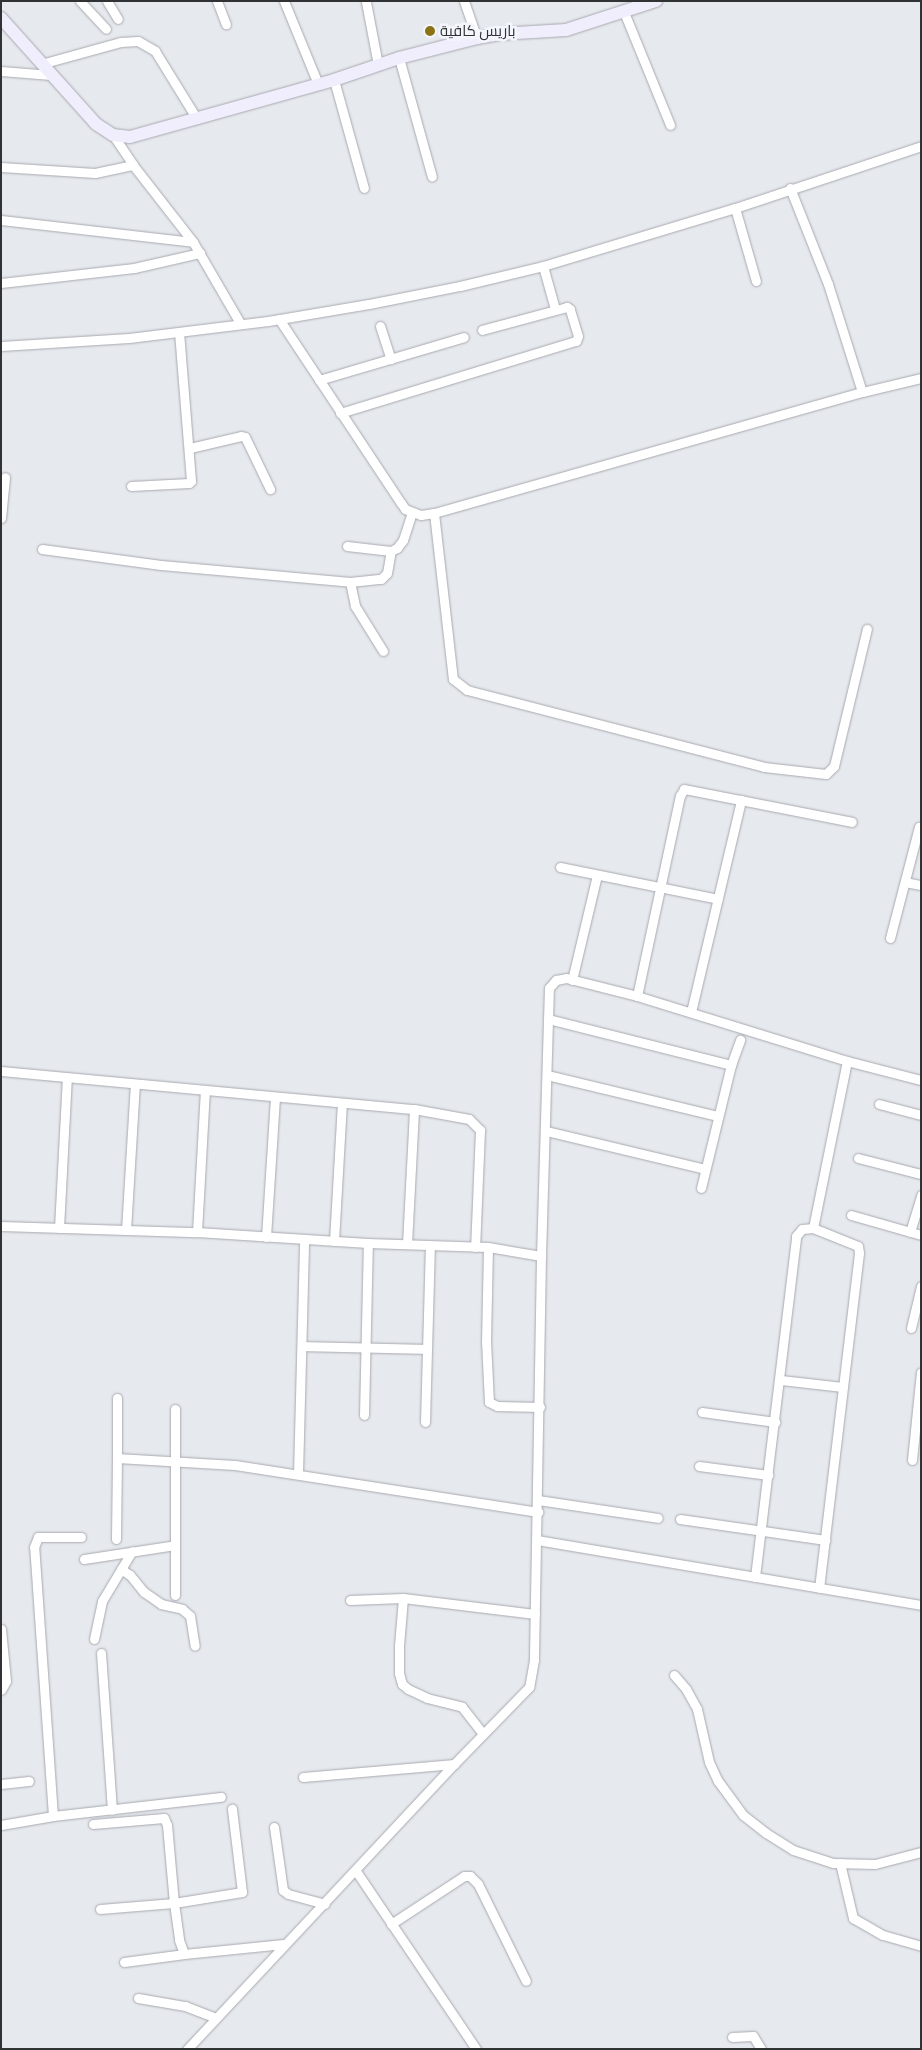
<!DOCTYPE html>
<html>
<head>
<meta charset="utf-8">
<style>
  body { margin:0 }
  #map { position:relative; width:922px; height:2050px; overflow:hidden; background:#e6e9ee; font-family:"Exo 2",Cairo,sans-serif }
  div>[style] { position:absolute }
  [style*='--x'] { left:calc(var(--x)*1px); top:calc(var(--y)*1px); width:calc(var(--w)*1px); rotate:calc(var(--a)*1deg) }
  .roads { filter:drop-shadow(0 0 1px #a7a9af) drop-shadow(0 0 1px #a7a9af) }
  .street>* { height:9px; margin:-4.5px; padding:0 4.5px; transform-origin:4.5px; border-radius:4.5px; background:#fff }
  .secondary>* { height:12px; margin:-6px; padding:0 6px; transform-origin:6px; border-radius:6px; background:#f0eefc }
  .dots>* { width:14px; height:14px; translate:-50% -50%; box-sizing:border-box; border:2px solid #f3f6fc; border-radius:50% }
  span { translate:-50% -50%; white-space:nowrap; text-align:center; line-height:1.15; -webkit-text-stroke:5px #f3f6fc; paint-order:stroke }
  .poi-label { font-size:15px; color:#303234 }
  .left { translate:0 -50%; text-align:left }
  .frame { position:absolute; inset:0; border:2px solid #303234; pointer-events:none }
</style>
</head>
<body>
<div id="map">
  <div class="roads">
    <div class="street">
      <i style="--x:80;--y:1;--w:38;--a:47"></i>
      <i style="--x:107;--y:1;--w:21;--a:59"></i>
      <i style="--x:217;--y:1;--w:25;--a:69"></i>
      <i style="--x:284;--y:1;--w:90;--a:67.7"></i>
      <i style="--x:464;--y:1;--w:39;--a:71"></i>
      <i style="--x:366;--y:2;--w:64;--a:79.2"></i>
      <i style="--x:624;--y:12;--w:122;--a:67.8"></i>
      <i style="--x:399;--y:58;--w:123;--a:74.5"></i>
      <i style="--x:41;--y:64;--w:83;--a:-15.4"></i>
      <i style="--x:121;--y:42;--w:17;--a:-3"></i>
      <i style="--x:138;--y:41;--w:20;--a:30"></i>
      <i style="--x:155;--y:51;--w:80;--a:58.3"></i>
      <i style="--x:1;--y:71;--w:50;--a:4.6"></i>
      <i style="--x:334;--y:80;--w:112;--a:74.5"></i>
      <i style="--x:113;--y:135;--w:36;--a:56"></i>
      <i style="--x:133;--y:165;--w:98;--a:52.1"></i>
      <i style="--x:193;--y:242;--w:94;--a:59.9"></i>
      <i style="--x:1;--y:167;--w:94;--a:3.7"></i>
      <i style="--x:95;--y:173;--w:39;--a:-12"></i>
      <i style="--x:790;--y:188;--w:103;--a:68.4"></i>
      <i style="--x:828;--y:284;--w:113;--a:72.5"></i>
      <i style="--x:735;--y:208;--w:76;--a:74"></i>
      <i style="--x:1;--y:220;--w:193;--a:6.5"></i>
      <i style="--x:543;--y:266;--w:45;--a:74.4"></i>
      <i style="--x:1;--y:283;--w:134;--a:-6.4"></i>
      <i style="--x:134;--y:268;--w:68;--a:-12.8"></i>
      <i style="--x:279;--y:319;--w:221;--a:56.5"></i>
      <i style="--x:401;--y:503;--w:7;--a:56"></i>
      <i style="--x:405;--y:509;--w:17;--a:21"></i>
      <i style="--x:421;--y:515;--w:13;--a:-9"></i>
      <i style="--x:434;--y:513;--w:445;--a:-15.8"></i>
      <i style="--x:862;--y:392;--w:61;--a:-13.3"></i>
      <i style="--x:380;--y:326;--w:35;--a:72"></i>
      <i style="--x:1;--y:346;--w:128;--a:-3.6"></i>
      <i style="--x:129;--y:338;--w:140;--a:-7"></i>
      <i style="--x:268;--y:321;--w:102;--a:-9.6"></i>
      <i style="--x:369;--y:304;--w:93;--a:-11.2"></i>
      <i style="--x:460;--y:286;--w:85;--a:-13.5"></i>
      <i style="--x:543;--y:266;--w:201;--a:-16.8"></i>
      <i style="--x:735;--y:208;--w:196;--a:-18.4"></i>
      <i style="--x:319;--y:380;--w:151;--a:-16.5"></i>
      <i style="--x:340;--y:413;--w:247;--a:-17"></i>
      <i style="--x:576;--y:341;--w:5;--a:-68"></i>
      <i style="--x:578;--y:336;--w:28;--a:-107"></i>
      <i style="--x:570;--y:309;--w:4;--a:-146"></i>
      <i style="--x:567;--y:307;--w:88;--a:164.9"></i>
      <i style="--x:190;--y:448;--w:52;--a:-13.2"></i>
      <i style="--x:241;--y:436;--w:4;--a:14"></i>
      <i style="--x:245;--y:437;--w:58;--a:64.3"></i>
      <i style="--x:131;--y:486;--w:58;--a:-3"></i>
      <i style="--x:189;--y:483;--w:3;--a:-45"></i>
      <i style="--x:191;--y:481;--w:149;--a:-94.6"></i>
      <i style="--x:434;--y:513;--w:167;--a:83.5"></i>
      <i style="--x:453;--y:679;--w:18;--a:38"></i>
      <i style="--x:467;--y:690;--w:307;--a:14.5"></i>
      <i style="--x:764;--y:767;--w:62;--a:6.4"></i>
      <i style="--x:826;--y:774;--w:11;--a:-45"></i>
      <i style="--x:834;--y:766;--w:141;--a:-76.5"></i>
      <i style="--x:1;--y:518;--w:41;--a:-84.4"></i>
      <i style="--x:347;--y:546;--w:44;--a:6.5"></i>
      <i style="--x:391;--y:551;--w:7;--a:-27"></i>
      <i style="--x:397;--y:548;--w:10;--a:-53"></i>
      <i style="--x:403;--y:540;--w:28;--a:-72"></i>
      <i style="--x:42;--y:549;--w:120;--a:7.7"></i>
      <i style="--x:161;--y:565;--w:190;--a:5.1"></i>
      <i style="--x:350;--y:582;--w:31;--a:-6"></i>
      <i style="--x:381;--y:579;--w:8;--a:-45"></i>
      <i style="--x:387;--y:573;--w:22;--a:-80"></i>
      <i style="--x:350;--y:582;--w:25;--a:78"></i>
      <i style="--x:355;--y:606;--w:53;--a:58.1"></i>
      <i style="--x:560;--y:867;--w:161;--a:11.4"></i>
      <i style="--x:905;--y:882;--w:16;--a:11"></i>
      <i style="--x:890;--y:938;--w:115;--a:-75.4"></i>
      <i style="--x:572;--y:980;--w:108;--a:-76.6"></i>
      <i style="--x:637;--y:996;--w:205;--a:-77.9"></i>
      <i style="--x:680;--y:796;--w:8;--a:-60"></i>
      <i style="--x:684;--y:789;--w:171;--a:11.1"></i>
      <i style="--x:691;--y:1012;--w:218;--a:-76.7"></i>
      <i style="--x:548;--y:1019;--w:189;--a:14.1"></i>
      <i style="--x:1;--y:1071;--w:415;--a:5.3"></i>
      <i style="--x:414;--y:1109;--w:56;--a:10.3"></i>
      <i style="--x:469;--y:1119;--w:16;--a:45"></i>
      <i style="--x:480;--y:1130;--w:117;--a:92.4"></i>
      <i style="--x:547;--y:1075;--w:176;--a:13.5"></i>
      <i style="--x:879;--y:1104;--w:43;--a:14.7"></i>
      <i style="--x:546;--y:1131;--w:163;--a:13.4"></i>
      <i style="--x:858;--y:1158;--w:65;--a:14.3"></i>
      <i style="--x:701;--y:1188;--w:127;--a:-76.3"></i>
      <i style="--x:731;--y:1065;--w:27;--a:-70"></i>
      <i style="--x:851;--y:1215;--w:73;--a:15.9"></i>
      <i style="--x:1;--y:1226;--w:196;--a:1.8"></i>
      <i style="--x:197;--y:1232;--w:171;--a:3.7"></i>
      <i style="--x:368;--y:1243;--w:120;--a:1.9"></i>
      <i style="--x:488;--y:1247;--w:54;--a:9.6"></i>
      <i style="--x:541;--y:1256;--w:404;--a:91"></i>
      <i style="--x:534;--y:1660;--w:27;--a:100"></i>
      <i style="--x:529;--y:1687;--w:107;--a:134.2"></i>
      <i style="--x:454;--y:1764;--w:391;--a:133.1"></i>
      <i style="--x:59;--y:1228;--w:151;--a:-87"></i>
      <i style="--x:813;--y:1228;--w:48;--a:21.8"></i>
      <i style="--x:858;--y:1246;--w:7;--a:82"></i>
      <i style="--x:859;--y:1253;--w:337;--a:96.8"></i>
      <i style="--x:126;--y:1230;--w:146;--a:-86.5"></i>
      <i style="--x:197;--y:1232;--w:142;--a:-86.8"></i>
      <i style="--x:910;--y:1232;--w:39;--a:-73"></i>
      <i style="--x:266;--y:1237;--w:140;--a:-86.3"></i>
      <i style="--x:334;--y:1241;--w:138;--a:-86.7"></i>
      <i style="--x:407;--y:1244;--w:135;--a:-87"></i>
      <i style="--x:488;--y:1247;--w:94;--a:91.2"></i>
      <i style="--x:486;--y:1341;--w:61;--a:87.2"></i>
      <i style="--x:489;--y:1402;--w:9;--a:27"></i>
      <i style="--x:497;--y:1406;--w:43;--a:1.3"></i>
      <i style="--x:541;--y:1256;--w:268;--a:-88.3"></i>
      <i style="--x:549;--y:988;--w:11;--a:-49"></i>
      <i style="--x:556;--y:980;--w:10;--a:-11"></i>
      <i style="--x:566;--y:978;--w:73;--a:14.2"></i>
      <i style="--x:637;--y:996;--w:220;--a:17.2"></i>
      <i style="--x:847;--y:1061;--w:76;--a:14.4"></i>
      <i style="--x:911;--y:1328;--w:43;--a:-76.6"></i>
      <i style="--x:303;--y:1346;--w:123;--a:1.4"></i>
      <i style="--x:781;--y:1380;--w:62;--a:6.4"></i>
      <i style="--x:702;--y:1412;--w:74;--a:7.8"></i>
      <i style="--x:364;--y:1415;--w:172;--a:-88.7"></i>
      <i style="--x:425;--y:1422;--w:177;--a:-88.4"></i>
      <i style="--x:117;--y:1458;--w:60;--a:-90"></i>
      <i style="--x:912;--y:1460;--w:88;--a:-84.2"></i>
      <i style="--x:699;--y:1466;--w:70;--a:7.4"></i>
      <i style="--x:298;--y:1474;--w:235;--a:-88.5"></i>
      <i style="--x:538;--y:1500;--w:121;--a:8.5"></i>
      <i style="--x:680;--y:1519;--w:147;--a:8.2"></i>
      <i style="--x:116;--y:1539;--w:81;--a:-89.3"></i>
      <i style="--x:117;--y:1458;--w:118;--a:3.4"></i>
      <i style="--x:235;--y:1465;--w:307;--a:8.8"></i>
      <i style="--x:537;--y:1540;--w:389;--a:9.6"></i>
      <i style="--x:84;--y:1559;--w:92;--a:-8.7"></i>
      <i style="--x:121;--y:1569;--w:11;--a:34"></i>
      <i style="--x:130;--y:1575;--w:22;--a:51"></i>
      <i style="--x:144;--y:1592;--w:21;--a:35"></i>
      <i style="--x:161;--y:1604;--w:22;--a:13"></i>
      <i style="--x:182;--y:1609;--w:11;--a:41"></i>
      <i style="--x:190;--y:1616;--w:30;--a:81"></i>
      <i style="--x:755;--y:1577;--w:343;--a:-83.1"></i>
      <i style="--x:796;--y:1236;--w:9;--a:-49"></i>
      <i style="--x:802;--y:1229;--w:11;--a:-5"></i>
      <i style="--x:813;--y:1228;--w:170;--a:-78.5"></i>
      <i style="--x:175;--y:1595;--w:186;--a:-90"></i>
      <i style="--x:403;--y:1598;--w:48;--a:94.8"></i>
      <i style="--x:399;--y:1646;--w:27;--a:90"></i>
      <i style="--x:399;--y:1673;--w:11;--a:75"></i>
      <i style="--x:402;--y:1684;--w:8;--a:40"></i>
      <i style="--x:408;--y:1689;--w:21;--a:25"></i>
      <i style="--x:427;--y:1698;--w:36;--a:14"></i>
      <i style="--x:462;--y:1707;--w:34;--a:52"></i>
      <i style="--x:350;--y:1600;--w:53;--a:-2.2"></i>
      <i style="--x:403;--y:1598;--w:133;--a:6.9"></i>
      <i style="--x:1;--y:1629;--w:52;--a:84.5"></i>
      <i style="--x:6;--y:1681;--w:10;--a:119"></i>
      <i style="--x:94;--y:1639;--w:39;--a:-78"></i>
      <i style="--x:102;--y:1601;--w:58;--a:-59"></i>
      <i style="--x:101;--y:1653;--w:157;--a:86"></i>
      <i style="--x:674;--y:1675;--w:18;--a:49"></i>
      <i style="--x:686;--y:1689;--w:23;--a:61"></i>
      <i style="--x:697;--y:1709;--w:54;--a:77.2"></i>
      <i style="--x:709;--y:1762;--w:21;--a:65"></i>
      <i style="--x:718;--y:1781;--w:42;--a:53.7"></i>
      <i style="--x:743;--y:1815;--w:29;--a:38"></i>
      <i style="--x:766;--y:1833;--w:32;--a:32"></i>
      <i style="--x:793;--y:1850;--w:42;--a:18"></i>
      <i style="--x:833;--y:1863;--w:42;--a:1.4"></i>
      <i style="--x:875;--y:1864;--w:48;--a:-14.6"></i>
      <i style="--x:303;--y:1777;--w:152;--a:-4.9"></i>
      <i style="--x:1;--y:1784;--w:28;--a:-6"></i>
      <i style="--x:53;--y:1816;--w:169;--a:-6.5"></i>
      <i style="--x:93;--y:1824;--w:71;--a:-4.8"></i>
      <i style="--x:164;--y:1818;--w:8;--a:67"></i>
      <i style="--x:167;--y:1825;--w:78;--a:84.9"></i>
      <i style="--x:174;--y:1903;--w:69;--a:-9.2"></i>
      <i style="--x:242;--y:1892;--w:84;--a:-96.9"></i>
      <i style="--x:1;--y:1825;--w:53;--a:-9.8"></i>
      <i style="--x:53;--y:1816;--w:270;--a:-94"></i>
      <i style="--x:34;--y:1547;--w:11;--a:-68"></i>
      <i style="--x:38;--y:1537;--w:43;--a:0"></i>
      <i style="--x:274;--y:1827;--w:64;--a:81.9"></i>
      <i style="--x:283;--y:1890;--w:6;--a:39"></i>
      <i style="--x:288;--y:1894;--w:38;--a:15"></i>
      <i style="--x:840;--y:1863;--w:57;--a:76.7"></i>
      <i style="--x:853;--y:1918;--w:34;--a:30"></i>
      <i style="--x:883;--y:1935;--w:40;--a:16"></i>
      <i style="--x:356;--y:1871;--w:215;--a:56"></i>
      <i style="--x:100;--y:1909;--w:74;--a:-4.6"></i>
      <i style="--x:174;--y:1903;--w:37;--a:82"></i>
      <i style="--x:179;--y:1940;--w:15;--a:70"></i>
      <i style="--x:184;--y:1954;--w:100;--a:-5.7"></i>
      <i style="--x:391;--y:1924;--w:87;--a:-33.3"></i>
      <i style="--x:464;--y:1876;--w:6;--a:0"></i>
      <i style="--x:470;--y:1876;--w:11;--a:45"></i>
      <i style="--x:478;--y:1884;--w:108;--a:63.7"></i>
      <i style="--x:124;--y:1962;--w:61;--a:-7.6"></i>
      <i style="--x:138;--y:1998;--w:48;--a:9.7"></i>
      <i style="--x:185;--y:2006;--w:33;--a:21"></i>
      <i style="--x:732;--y:2037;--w:21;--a:-3"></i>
      <i style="--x:753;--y:2036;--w:15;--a:58"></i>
    </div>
    <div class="secondary">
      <i style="--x:1;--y:18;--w:142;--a:48.1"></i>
      <i style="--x:96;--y:124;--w:20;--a:33"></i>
      <i style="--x:113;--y:135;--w:17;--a:7"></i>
      <i style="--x:130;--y:137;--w:212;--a:-15.6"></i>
      <i style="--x:334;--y:80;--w:69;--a:-18.7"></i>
      <i style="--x:399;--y:58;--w:81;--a:-14.4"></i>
      <i style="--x:477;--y:38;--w:23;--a:-10"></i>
      <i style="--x:500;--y:34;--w:66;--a:-3.5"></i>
      <i style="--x:566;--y:30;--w:95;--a:-17.9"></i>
    </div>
  </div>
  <div class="dots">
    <i style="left:430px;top:31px;background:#8a7215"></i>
  </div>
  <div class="poi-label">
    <span class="left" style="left:440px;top:31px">باريس كافية</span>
  </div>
  <div class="frame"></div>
</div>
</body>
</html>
